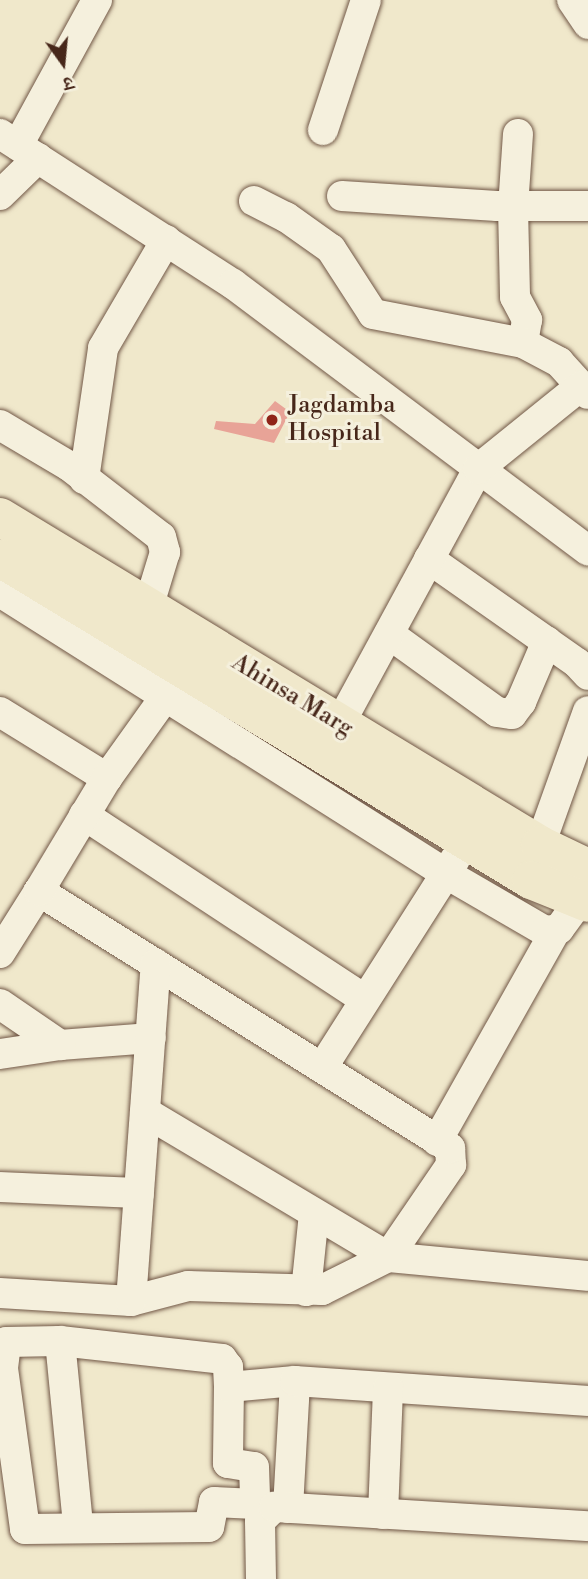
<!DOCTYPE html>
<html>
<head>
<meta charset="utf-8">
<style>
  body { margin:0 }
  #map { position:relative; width:588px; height:1579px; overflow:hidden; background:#f0e8cb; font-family:"Libre Bodoni","Noto Serif Devanagari",serif }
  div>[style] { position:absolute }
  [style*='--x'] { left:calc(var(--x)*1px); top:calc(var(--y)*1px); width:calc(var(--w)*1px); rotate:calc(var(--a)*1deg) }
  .building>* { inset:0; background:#e8a397 }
  .roads { filter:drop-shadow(0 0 2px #715746) drop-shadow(0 0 2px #715746) }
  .minor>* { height:30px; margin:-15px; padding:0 15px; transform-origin:15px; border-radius:15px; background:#f5f0dd }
  .highway>* { height:38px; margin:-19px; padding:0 19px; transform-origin:19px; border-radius:19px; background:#f0e8cb }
  .dots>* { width:19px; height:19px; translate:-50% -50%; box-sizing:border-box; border:4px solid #f5f0dd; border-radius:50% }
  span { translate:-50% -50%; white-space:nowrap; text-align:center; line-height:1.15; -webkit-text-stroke:6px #f5f0dd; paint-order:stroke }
  .poi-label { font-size:24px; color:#47271a }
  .left { translate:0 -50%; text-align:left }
  .street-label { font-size:24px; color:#47271a }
  .north { position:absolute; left:28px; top:28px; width:70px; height:70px; -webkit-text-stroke:5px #f5f0dd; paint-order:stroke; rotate:165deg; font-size:19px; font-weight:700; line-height:28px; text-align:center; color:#47271a }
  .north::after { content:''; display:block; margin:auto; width:24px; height:32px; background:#47271a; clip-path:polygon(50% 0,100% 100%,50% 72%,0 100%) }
</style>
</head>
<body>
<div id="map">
  <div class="building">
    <i style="clip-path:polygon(275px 401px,290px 412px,274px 443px,214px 429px,216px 421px,255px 424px)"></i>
  </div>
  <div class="roads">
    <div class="minor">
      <i style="--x:572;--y:0;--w:29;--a:56"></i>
      <i style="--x:323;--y:130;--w:137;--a:-71.7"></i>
      <i style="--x:0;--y:134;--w:277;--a:32.8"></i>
      <i style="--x:233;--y:284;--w:444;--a:36.9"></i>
      <i style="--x:518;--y:134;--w:73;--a:93.9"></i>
      <i style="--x:513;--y:207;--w:90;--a:88.7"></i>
      <i style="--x:515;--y:297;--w:26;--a:62"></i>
      <i style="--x:527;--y:320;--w:23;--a:100"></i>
      <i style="--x:18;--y:145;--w:165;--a:-61.4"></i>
      <i style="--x:0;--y:195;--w:53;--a:-44.2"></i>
      <i style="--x:342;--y:196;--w:155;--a:3.7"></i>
      <i style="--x:497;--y:206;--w:91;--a:0"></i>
      <i style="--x:254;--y:201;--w:36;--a:27"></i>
      <i style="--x:286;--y:217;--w:55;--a:35.4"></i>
      <i style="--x:331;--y:249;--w:77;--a:57.1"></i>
      <i style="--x:373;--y:314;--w:153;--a:10.9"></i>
      <i style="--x:523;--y:343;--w:41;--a:27.8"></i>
      <i style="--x:559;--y:362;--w:43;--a:47.8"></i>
      <i style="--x:0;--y:425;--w:80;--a:30.7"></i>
      <i style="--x:69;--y:466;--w:116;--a:37.7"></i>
      <i style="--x:161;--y:537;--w:16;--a:75"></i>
      <i style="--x:165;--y:552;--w:59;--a:106.9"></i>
      <i style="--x:84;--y:479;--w:132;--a:-81.7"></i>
      <i style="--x:103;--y:348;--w:125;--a:-59.7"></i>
      <i style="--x:429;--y:559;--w:181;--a:35.1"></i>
      <i style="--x:577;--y:663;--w:16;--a:47"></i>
      <i style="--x:0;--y:592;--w:526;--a:32.27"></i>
      <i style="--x:445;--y:873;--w:116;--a:30.1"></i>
      <i style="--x:545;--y:931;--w:14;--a:-8"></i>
      <i style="--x:559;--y:929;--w:36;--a:-54"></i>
      <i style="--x:389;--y:634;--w:133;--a:35.8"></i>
      <i style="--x:497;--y:712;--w:15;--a:8"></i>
      <i style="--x:512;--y:714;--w:15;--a:-53"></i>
      <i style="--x:521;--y:702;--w:66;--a:-66.9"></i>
      <i style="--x:0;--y:712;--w:126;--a:31.7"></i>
      <i style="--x:331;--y:740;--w:308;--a:-61.5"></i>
      <i style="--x:478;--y:469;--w:132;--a:-38.9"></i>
      <i style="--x:84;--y:815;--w:334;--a:33.3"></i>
      <i style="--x:540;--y:845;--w:142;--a:-70.3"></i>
      <i style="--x:0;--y:953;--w:73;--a:-57.8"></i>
      <i style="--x:0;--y:1004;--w:73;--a:34.3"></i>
      <i style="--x:60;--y:1045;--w:91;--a:-4.4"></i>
      <i style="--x:0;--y:1054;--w:61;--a:-8.5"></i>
      <i style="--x:322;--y:1068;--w:248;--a:-57.5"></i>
      <i style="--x:145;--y:1112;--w:283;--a:30.8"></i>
      <i style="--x:388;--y:1257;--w:201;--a:5.4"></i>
      <i style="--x:437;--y:1141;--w:240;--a:-60.6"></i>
      <i style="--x:0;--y:1187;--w:139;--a:2.5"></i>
      <i style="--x:306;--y:1291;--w:77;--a:-84.1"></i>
      <i style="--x:0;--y:1293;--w:131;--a:3.5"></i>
      <i style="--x:131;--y:1301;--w:59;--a:-14.7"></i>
      <i style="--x:188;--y:1286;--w:134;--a:1.7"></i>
      <i style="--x:322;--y:1290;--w:74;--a:-26.6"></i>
      <i style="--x:388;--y:1257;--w:112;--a:-55.6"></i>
      <i style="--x:451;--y:1165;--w:17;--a:-93"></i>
      <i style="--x:450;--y:1148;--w:485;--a:-148"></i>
      <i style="--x:39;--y:891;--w:132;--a:-59"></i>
      <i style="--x:107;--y:778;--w:134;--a:-54.4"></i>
      <i style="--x:131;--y:1301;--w:338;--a:-85.8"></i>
      <i style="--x:60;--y:1341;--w:186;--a:84.4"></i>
      <i style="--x:229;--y:1387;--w:76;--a:90.8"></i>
      <i style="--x:228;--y:1463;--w:26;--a:9"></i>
      <i style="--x:254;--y:1467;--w:37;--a:88"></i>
      <i style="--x:288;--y:1508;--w:127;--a:-86.8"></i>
      <i style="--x:265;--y:1511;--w:12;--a:-145"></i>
      <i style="--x:255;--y:1504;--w:41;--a:-177.2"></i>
      <i style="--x:214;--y:1502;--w:25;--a:101"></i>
      <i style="--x:209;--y:1527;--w:184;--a:179.4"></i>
      <i style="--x:25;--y:1529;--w:162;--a:-97.8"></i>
      <i style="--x:3;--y:1368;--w:26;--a:-83"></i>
      <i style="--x:6;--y:1342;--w:54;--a:-1.1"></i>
      <i style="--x:60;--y:1341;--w:163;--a:6.3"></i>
      <i style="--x:222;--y:1359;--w:10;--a:53"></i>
      <i style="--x:228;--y:1367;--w:20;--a:87"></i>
      <i style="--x:229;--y:1387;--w:66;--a:-5.2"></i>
      <i style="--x:295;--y:1381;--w:294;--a:3.9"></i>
      <i style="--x:383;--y:1514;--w:126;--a:-87.7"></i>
      <i style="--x:261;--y:1579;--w:58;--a:-91"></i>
      <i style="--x:260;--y:1521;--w:20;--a:-45"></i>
      <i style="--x:274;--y:1507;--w:315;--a:3.5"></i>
    </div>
    <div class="highway">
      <i style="--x:0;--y:517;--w:632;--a:31.27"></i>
      <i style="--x:540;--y:845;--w:53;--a:25.6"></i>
      <i style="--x:0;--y:558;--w:621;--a:31.23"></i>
      <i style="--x:531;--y:880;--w:61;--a:22"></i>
    </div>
  </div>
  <div class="dots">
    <i style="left:272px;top:420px;background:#8f2418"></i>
  </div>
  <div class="poi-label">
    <span class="left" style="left:288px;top:420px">Jagdamba<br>Hospital</span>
  </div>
  <div class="street-label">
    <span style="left:292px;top:696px;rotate:31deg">Ahinsa Marg</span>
  </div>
  <div class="north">उ</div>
</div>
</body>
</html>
